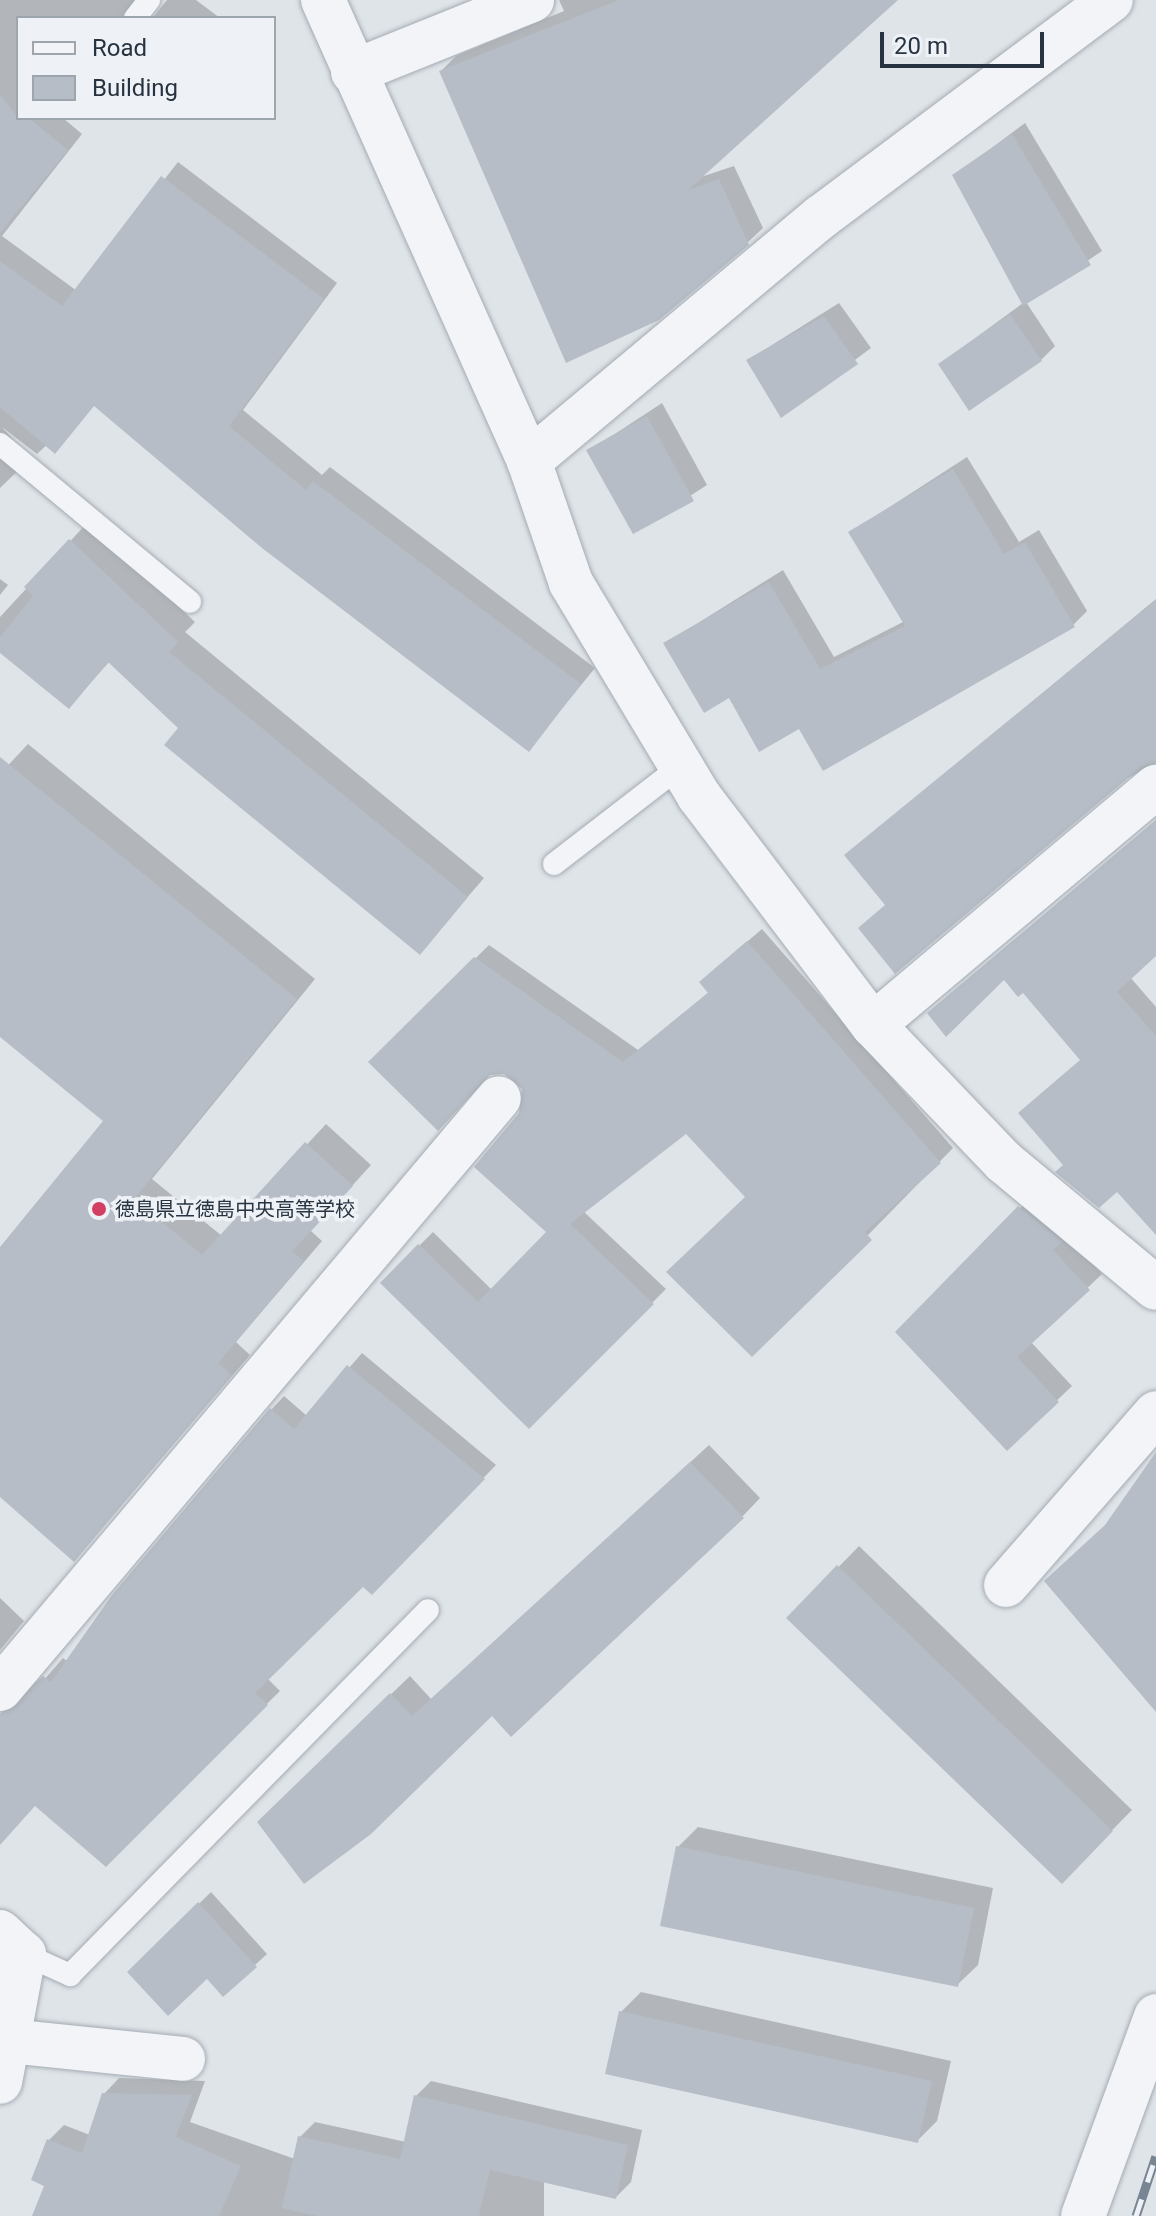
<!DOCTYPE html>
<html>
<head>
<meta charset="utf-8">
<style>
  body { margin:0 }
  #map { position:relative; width:1156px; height:2216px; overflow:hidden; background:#dfe4e9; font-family:Roboto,"Noto Sans JP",sans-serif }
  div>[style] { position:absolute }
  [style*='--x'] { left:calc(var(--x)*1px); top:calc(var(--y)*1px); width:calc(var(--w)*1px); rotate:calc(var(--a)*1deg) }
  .shadow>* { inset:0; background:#0003 }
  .building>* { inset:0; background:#b6bdc6 }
  .roads { filter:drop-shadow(0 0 2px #a4abb3) drop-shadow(0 0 2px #a4abb3) }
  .service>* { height:22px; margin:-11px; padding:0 11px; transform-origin:11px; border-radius:11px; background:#f2f4f7 }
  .minor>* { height:44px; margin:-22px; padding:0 22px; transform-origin:22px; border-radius:22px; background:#f2f4f7 }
  .tertiary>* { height:44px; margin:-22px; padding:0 22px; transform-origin:22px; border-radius:22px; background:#f2f4f7 }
  .rail>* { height:9px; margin-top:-4.5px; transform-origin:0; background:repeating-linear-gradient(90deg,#eef2f6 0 18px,#788593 0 36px); box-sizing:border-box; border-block:2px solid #788593 }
  .dots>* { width:22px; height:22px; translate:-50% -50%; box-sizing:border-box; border:4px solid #eef2f6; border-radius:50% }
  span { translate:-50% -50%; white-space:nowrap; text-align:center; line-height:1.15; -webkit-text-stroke:7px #eef2f6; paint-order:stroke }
  .poi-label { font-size:20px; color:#273340 }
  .left { translate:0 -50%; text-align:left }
  .legend { position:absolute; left:16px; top:16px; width:260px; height:104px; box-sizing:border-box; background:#eef2f6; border:2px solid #9ea6ad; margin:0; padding:10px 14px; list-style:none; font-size:24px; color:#273340 }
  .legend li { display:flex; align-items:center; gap:16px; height:40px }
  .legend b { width:40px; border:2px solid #9ea6ad }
  .scale { position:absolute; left:880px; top:32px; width:164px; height:36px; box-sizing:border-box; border:4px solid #273340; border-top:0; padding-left:10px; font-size:24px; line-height:28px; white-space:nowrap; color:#273340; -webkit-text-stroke:6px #eef2f6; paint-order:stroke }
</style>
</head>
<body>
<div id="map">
  <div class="shadow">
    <i style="clip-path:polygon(0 0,135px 0,141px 14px,154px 16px,167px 0,196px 0,220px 18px,18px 18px,18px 118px,63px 118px,82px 134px,2px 236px,77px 291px,178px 162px,337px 283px,243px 410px,322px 475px,330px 467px,595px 668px,529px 749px,153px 451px,223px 281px,37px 454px,2px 427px,30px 459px,0 488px)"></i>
    <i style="clip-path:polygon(559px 0,895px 0,698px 178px,734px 166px,763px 228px,747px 243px,441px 71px,456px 56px,564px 11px)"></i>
    <i style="clip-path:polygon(1025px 123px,1102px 251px,1026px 302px,1055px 346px,1041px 360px,940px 364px,1023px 303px,954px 176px)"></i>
    <i style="clip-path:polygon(839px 303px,871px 348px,781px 415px,748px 360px)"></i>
    <i style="clip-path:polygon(662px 403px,707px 485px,634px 532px,589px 451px)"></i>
    <i style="clip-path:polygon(967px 457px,1019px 542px,1039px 530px,1087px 611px,1073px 625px,800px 726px,729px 695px,666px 643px,783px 570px,834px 657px,905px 621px,851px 532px)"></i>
    <i style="clip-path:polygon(88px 522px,195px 622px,185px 632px,484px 878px,420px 952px,110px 661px,69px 707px,0 651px,0 617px)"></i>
    <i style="clip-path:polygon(0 579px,8px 585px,0 595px)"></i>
    <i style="clip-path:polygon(1156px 599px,1156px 763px,887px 904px,847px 855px)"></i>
    <i style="clip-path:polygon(28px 744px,315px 979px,152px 1179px,222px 1236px,326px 1124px,371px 1165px,311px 1231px,322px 1241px,236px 1342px,250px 1355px,74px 1560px,0 1494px,0 1250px,106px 1121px,0 1034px,0 774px)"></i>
    <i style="clip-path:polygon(1156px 820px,1156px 953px,1130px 977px,1156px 1007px,1156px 1232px,1117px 1189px,1066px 1165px,1082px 1059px,1024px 990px,1005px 977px,929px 1013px)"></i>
    <i style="clip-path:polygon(762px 929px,953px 1148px,752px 1354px,747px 1197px,686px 1131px,583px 1211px,666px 1289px,529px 1426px,382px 1283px,433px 1232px,492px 1290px,548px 1232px,520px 1114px,524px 1088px,505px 1072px,371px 1062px,489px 945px,638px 1050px,709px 992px,715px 969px)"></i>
    <i style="clip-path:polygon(1034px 1194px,1102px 1274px,1031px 1342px,1072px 1386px,1007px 1448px,898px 1332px)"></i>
    <i style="clip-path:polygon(362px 1353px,496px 1465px,372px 1593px,363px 1584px,267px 1678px,280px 1691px,106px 1864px,36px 1804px,0 1822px,0 1748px,23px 1704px,63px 1658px,68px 1662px,271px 1410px,284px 1396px,307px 1416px)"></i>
    <i style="clip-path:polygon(709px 1445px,760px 1498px,742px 1517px,492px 1714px,278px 1803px,410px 1676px,432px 1700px)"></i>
    <i style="clip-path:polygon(859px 1546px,1132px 1810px,1062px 1881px,789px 1618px)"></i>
    <i style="clip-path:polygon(0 1598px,24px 1621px,0 1650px)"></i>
    <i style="clip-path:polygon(698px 1827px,993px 1888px,978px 1965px,957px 1985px,678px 1847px)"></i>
    <i style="clip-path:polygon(211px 1892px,267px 1954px,255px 1965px,207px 1977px,129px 1972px)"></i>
    <i style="clip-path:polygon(641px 1992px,951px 2061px,937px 2121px,917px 2141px,621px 2012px)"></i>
    <i style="clip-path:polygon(119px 2078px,205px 2081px,190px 2122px,295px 2159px,300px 2137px,315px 2122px,406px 2142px,416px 2096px,431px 2081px,642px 2130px,631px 2182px,616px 2197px,544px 2181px,544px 2216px,34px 2216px,47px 2185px,49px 2140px,64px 2125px,90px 2135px,104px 2094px)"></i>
  </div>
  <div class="building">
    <i style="clip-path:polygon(619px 0,898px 0,688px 190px,719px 179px,749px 245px,659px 320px,566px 363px,439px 71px)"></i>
    <i style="clip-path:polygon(0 94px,18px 118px,29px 118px,68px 150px,0 233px)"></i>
    <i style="clip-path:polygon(1012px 134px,1091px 265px,1023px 306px,952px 175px)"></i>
    <i style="clip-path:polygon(161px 176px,324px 299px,229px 426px,306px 490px,313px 481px,581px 684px,529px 752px,262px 548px,94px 406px,55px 454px,0 407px,0 261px,62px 306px)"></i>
    <i style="clip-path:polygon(1010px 314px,1042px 361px,969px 411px,938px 364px)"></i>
    <i style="clip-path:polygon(824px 316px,858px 364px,781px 418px,746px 360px)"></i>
    <i style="clip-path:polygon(647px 416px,694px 501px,633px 534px,586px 450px)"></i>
    <i style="clip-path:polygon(953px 469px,1004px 554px,1025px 542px,1075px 627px,823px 771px,799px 729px,759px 752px,729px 698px,704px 713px,663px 643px,769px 582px,820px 669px,905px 626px,848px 532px)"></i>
    <i style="clip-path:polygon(69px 539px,178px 642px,169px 652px,468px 897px,420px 955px,164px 745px,178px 728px,108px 662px,69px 709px,0 653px,0 637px,33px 596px,24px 587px)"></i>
    <i style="clip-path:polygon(1156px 600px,1156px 763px,1140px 768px,895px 974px,858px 928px,885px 905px,844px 855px)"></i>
    <i style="clip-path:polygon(0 757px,297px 999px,134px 1199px,202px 1255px,305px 1142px,353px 1186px,292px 1251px,304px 1261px,218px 1363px,232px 1375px,74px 1562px,0 1497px,0 1247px,103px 1121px,0 1037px)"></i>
    <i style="clip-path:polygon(1156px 820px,1156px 956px,1117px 992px,1156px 1036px,1156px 1235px,1117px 1192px,1099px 1208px,1055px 1172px,1063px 1165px,1018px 1113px,1080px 1060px,1023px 993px,1018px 997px,1004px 980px,946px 1037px,927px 1013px)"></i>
    <i style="clip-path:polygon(747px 941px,941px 1163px,865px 1232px,872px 1240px,752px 1357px,666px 1272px,745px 1197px,686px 1134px,570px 1224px,654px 1304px,529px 1429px,380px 1283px,418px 1244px,478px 1302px,546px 1232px,474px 1167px,519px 1113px,522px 1089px,504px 1074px,490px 1075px,438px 1131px,368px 1062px,474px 957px,623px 1062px,708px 993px,699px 982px)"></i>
    <i style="clip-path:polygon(1018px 1206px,1062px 1242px,1053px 1250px,1090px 1290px,1017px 1357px,1059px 1402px,1007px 1451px,895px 1332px)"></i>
    <i style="clip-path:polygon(347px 1365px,485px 1479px,372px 1595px,363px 1587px,255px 1693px,268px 1705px,106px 1867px,35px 1806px,0 1845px,0 1714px,43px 1676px,51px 1682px,112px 1595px,270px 1408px,294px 1429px)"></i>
    <i style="clip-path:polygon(1156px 1452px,1156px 1712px,1044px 1581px,1105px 1525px)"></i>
    <i style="clip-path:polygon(690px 1462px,744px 1518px,511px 1737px,492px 1716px,371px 1834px,304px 1884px,257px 1822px,390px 1693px,412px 1716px)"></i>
    <i style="clip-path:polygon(837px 1565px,1113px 1831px,1062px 1884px,786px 1618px)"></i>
    <i style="clip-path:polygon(676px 1846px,974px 1908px,958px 1987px,660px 1926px)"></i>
    <i style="clip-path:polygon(198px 1902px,257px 1967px,223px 1997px,207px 1979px,168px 2016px,127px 1972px)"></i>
    <i style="clip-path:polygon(619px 2011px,932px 2081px,918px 2143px,605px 2074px)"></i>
    <i style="clip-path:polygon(102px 2093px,192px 2095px,176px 2137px,241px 2166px,219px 2216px,32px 2216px,44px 2186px,31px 2180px,47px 2139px,82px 2153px)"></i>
    <i style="clip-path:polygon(414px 2095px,628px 2145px,616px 2199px,490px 2170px,479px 2216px,317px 2216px,282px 2208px,298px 2136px,400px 2159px)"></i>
  </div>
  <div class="roads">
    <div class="service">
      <i style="--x:135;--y:18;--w:23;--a:-52"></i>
      <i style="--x:0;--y:444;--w:247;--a:39.7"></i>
      <i style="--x:554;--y:864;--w:160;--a:-37.7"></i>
      <i style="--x:24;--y:1954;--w:51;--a:24.5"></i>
      <i style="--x:70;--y:1975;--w:511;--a:-45.55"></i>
    </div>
    <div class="minor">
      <i style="--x:323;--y:0;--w:505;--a:65.92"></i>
      <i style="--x:529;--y:461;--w:129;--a:71"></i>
      <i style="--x:571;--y:583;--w:249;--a:59"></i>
      <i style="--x:699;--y:796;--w:288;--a:52.8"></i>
      <i style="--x:873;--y:1025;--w:190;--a:46.3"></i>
      <i style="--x:1004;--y:1162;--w:197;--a:39.7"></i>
      <i style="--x:353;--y:72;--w:193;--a:-21.9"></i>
      <i style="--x:529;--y:461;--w:381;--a:-39.9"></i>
      <i style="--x:821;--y:217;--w:362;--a:-36.8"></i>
      <i style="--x:873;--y:1025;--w:370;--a:-40.1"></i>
      <i style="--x:1006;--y:1585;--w:228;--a:-48.9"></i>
      <i style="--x:0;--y:1689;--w:773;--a:-49.82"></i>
      <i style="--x:0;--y:1932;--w:33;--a:43"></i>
      <i style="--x:24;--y:1954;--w:130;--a:100.6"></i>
      <i style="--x:0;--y:2040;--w:184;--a:5.9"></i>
    </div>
    <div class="tertiary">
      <i style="--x:1083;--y:2216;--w:213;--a:-69.9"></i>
    </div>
  </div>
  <div class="rail">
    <i style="--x:1136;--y:2216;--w:63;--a:-71.6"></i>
  </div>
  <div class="dots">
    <i style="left:99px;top:1209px;background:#d33e63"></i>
  </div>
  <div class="poi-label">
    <span class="left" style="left:115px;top:1209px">徳島県立徳島中央高等学校</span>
  </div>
  <ul class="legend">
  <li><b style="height:10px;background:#f2f4f7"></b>Road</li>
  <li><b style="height:22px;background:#b6bdc6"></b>Building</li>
  </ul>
  <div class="scale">20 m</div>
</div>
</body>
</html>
